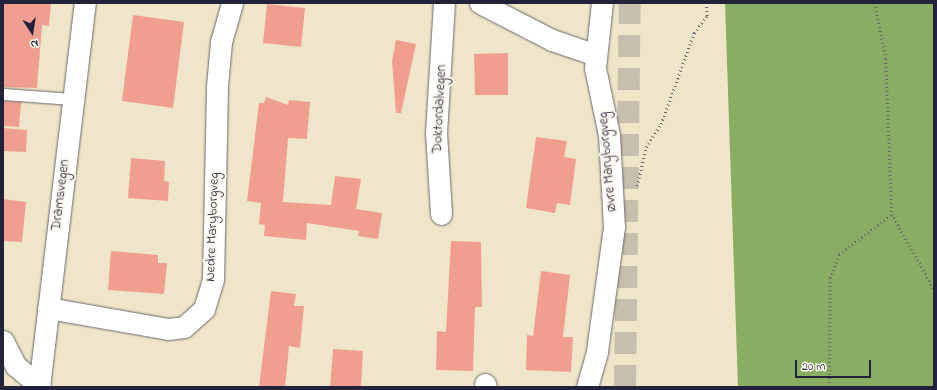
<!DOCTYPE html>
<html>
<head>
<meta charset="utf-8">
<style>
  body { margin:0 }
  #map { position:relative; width:937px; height:390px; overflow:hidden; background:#efe6c9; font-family:"Indie Flower",sans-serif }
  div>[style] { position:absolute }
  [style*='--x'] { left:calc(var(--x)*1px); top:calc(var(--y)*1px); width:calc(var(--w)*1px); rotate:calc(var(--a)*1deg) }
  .forest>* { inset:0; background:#89ad62 }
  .building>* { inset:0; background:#f09e90 }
  .primary-tunnel>* { height:22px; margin-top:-11px; transform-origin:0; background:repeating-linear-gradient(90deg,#c6bfad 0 22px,transparent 0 33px) }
  .path>* { height:2.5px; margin-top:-1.25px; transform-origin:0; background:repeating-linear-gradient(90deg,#6a676d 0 1px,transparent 0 4px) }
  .roads { filter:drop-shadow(0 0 1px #6a676d) drop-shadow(0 0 1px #6a676d) }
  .lane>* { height:11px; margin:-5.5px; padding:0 5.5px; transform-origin:5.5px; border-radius:5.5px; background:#fff }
  .street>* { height:21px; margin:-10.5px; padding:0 10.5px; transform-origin:10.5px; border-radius:10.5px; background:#fff }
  span { translate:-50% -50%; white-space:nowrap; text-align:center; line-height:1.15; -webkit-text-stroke:4px #fbf7ec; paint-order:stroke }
  .street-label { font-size:14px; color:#22223b }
  .frame { position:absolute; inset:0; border:4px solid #22223b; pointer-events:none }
  .north { position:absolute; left:12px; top:12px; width:40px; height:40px; -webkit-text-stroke:3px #fbf7ec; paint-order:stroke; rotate:168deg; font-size:11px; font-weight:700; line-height:16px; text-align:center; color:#22223b }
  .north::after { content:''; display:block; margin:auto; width:14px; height:18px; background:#22223b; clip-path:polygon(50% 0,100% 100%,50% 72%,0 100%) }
  .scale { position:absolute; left:795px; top:360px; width:76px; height:18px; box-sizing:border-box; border:2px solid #22223b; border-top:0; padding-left:5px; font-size:12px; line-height:14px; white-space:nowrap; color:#22223b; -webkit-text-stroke:3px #fbf7ec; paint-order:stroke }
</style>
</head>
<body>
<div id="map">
  <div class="forest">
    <i style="clip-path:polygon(725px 3px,934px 3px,934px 387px,738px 387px)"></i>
  </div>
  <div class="building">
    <i style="clip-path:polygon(3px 3px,51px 3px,49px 26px,42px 25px,37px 88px,3px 87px)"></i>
    <i style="clip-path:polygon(267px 4px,305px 8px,301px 47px,263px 43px)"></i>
    <i style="clip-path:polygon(133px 15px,184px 22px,173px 108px,122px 101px)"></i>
    <i style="clip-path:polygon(396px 40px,416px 44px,401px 113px,396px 113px,392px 61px)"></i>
    <i style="clip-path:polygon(508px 53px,508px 95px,475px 95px,474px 54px)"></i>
    <i style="clip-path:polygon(266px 97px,288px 105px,289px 100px,310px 102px,307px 139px,288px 138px,283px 202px,331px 205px,335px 176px,361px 179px,356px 209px,382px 213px,378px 239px,358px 236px,359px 231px,307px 223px,306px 240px,264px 236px,265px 225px,259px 224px,261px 203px,247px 201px,259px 103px,264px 103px)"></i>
    <i style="clip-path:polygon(3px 101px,21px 102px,19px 127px,3px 126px)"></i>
    <i style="clip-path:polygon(3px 128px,27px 130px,26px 152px,3px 151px)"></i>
    <i style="clip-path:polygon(536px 137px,567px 141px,564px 157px,576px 159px,570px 205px,557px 203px,555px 213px,526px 208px)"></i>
    <i style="clip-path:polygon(131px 158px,165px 161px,164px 181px,169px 182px,168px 201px,128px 198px)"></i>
    <i style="clip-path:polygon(3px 199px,26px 202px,22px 242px,3px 241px)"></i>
    <i style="clip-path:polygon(451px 241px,481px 242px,482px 307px,475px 307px,473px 371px,436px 370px,437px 331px,446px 332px)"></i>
    <i style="clip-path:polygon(111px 251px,158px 255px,158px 263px,167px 263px,164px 294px,108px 290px)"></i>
    <i style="clip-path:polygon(541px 271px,570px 275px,563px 337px,573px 337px,571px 372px,526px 370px,527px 335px,533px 336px)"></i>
    <i style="clip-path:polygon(271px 291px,296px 294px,294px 306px,304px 306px,300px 348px,289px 346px,285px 387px,259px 387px)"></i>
    <i style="clip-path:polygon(333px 349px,363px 351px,361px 387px,330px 387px)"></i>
  </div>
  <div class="primary-tunnel">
    <i style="--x:625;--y:387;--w:384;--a:-89.3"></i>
  </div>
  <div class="path">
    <i style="--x:875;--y:3;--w:57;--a:78.9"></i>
    <i style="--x:886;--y:59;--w:155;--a:87.8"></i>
    <i style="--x:892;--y:214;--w:86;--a:60.8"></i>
    <i style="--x:637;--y:186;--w:40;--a:-77"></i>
    <i style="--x:646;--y:147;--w:27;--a:-57"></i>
    <i style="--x:661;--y:124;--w:97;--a:-70.1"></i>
    <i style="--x:694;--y:33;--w:21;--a:-53"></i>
    <i style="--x:707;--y:16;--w:13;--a:-94"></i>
    <i style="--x:829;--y:387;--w:109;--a:-89.5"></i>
    <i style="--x:830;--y:278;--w:26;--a:-69"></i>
    <i style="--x:839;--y:254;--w:66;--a:-37"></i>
  </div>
  <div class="roads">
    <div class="lane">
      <i style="--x:3;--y:94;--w:70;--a:4.1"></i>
    </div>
    <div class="street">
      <i style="--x:480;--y:3;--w:81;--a:27.2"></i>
      <i style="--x:552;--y:40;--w:46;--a:18.8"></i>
      <i style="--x:441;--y:214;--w:81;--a:-93.5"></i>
      <i style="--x:436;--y:133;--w:130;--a:-86.5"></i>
      <i style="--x:48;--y:308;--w:122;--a:9.9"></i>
      <i style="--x:168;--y:329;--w:16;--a:-7"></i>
      <i style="--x:184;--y:327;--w:27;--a:-42"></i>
      <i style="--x:204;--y:309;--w:31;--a:-73"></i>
      <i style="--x:213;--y:279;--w:193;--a:-88.8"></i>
      <i style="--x:217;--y:86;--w:44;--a:-84.8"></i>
      <i style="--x:221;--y:42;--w:41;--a:-74.2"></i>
      <i style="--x:3;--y:341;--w:28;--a:63"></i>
      <i style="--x:16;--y:366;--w:31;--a:40"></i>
      <i style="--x:485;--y:384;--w:3;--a:72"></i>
      <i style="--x:39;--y:387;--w:387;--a:-83.2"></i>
      <i style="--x:587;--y:387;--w:37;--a:-74"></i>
      <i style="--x:597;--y:351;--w:125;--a:-82.2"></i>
      <i style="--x:614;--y:227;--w:92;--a:-93.1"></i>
      <i style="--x:609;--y:135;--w:68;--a:-101.8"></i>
      <i style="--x:595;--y:68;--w:65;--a:-83.9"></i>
    </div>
  </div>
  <div class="street-label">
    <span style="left:440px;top:109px;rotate:-87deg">Doktordalvegen</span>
    <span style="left:608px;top:162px;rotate:-95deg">Øvre Maryborgveg</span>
    <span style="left:61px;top:195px;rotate:-83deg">Dramsvegen</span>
    <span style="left:213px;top:227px;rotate:-88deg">Nedre Maryborgveg</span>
  </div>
  <div class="frame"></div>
  <div class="north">N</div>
  <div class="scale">20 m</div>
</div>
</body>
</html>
